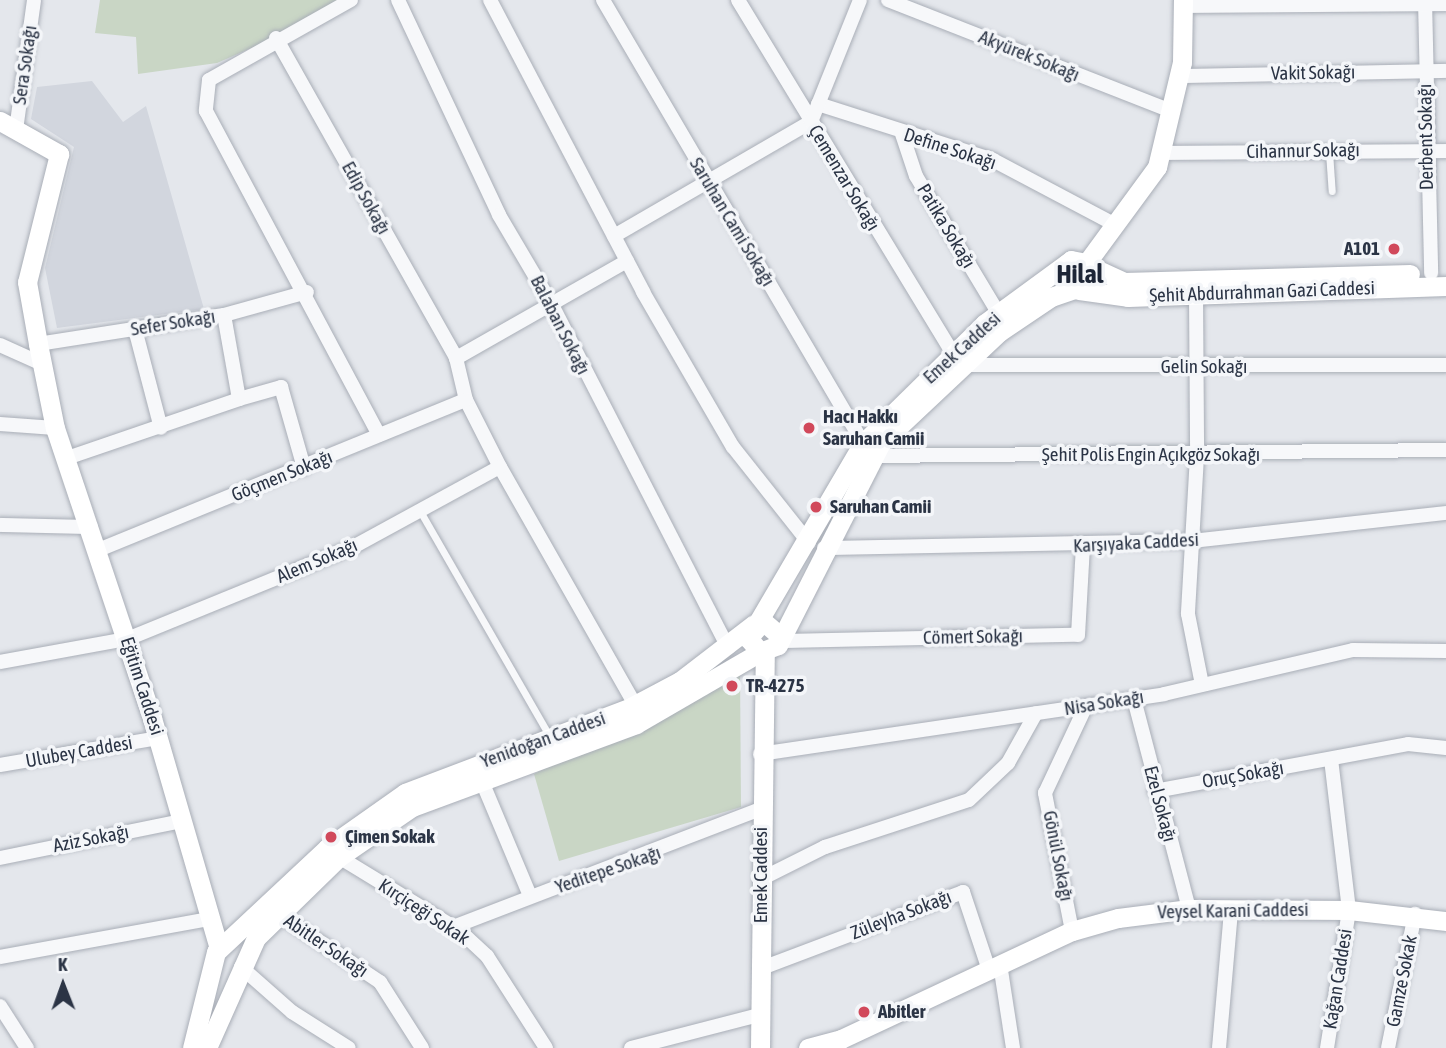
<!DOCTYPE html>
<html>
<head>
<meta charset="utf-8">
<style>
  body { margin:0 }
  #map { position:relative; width:1446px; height:1048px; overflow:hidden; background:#e4e7ec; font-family:"Asap Condensed",sans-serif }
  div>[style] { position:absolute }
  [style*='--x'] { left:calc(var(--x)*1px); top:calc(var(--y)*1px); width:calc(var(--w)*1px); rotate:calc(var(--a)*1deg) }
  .built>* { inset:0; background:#d2d6de }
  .green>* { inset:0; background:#c9d6c5 }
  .roads { filter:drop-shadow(0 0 2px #a9aeb7) drop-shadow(0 0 2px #a9aeb7) }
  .lane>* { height:7px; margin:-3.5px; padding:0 3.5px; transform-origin:3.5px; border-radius:3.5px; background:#f7f8fa }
  .street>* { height:14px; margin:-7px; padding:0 7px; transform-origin:7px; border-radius:7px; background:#f7f8fa }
  .secondary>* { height:19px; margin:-9.5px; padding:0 9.5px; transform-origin:9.5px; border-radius:9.5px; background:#fff }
  .dots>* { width:19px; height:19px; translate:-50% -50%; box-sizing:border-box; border:4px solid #f4f6f9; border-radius:50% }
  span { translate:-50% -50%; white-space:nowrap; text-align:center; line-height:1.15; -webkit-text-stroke:7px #f4f6f9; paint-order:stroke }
  .street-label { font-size:19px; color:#2b3445 }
  .poi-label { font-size:19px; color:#2b3445; font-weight:700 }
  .right { translate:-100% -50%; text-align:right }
  .left { translate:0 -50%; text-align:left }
  .district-label { font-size:26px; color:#1d2536; font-weight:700 }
  .north { position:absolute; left:28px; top:950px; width:70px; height:70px; -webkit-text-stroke:5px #f4f6f9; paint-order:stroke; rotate:359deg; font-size:19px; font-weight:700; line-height:28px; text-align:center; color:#2b3445 }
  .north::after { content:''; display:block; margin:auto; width:24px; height:32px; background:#2b3445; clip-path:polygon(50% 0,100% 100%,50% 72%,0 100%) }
</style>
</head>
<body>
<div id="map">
  <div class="built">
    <i style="clip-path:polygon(92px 81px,123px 122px,146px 106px,204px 309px,57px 328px,45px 268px,74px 147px,31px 119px,37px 87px)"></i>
  </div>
  <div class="green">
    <i style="clip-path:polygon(100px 0,344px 0,343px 8px,217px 63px,138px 74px,136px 37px,95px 33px)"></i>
    <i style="clip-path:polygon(740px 669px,741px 807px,559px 861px,534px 774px)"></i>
  </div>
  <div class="roads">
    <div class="lane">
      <i style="--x:1329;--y:152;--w:39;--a:86"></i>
      <i style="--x:420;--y:511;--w:261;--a:60.1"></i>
    </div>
    <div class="street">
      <i style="--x:351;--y:0;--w:163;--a:150.6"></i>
      <i style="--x:209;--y:80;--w:31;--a:96"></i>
      <i style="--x:206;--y:111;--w:367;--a:61.9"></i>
      <i style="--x:398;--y:0;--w:238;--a:64.8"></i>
      <i style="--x:499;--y:215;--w:104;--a:59.5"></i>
      <i style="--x:552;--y:305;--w:385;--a:62.8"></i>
      <i style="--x:490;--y:0;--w:330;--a:62.3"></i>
      <i style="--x:643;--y:292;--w:179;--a:59.9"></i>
      <i style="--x:733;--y:447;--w:122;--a:51.6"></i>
      <i style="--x:603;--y:0;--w:514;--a:59.59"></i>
      <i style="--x:738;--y:0;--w:414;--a:58.7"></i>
      <i style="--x:888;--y:0;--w:304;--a:21.4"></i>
      <i style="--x:1425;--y:0;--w:273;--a:88.7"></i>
      <i style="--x:1183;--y:6;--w:263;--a:-0.4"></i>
      <i style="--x:276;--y:38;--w:367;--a:60.6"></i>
      <i style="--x:1179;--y:76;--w:267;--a:-1.1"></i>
      <i style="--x:818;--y:104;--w:184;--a:17.7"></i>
      <i style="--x:993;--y:160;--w:137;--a:27.9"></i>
      <i style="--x:16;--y:130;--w:131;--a:-82.1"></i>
      <i style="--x:902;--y:134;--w:44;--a:71.6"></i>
      <i style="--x:916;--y:176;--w:161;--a:59"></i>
      <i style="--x:1161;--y:153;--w:285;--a:-0.4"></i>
      <i style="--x:614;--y:236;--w:228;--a:-30.1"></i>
      <i style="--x:811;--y:122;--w:131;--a:-68.1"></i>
      <i style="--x:627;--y:261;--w:197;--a:150.4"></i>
      <i style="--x:456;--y:358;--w:43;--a:76.6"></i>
      <i style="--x:466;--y:400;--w:75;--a:63.1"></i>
      <i style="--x:500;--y:467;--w:274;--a:60.4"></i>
      <i style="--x:1196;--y:294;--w:162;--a:89.6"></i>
      <i style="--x:1197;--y:456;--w:158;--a:93.3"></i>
      <i style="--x:1188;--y:614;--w:72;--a:78.8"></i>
      <i style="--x:135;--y:329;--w:102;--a:75.3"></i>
      <i style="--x:38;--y:344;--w:188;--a:-8.9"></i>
      <i style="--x:224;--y:315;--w:86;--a:-15.5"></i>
      <i style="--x:0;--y:345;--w:46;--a:24.3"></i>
      <i style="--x:963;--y:365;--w:483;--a:0"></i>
      <i style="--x:239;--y:399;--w:44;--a:-15.9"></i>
      <i style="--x:281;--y:387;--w:84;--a:74.1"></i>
      <i style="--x:0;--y:424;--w:55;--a:4.2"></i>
      <i style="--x:873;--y:456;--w:573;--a:-0.6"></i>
      <i style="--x:67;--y:458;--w:182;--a:-18.9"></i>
      <i style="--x:239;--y:399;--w:85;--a:-100.1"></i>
      <i style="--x:0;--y:525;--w:91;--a:1.3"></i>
      <i style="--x:824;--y:548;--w:368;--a:-1.1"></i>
      <i style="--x:1192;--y:541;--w:256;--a:-6.3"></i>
      <i style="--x:98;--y:550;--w:397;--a:-22.2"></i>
      <i style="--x:780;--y:641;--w:298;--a:-1.2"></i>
      <i style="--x:1078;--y:635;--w:89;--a:-86.8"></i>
      <i style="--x:0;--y:662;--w:129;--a:-10.3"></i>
      <i style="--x:127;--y:639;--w:244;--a:-22.2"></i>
      <i style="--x:353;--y:547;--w:167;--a:-28.6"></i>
      <i style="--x:1134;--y:699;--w:217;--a:75.3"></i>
      <i style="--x:760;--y:754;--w:408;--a:-8.4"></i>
      <i style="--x:1164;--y:694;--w:194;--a:-13.1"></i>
      <i style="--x:1353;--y:650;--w:93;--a:0.6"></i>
      <i style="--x:0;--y:765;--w:160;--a:-9.7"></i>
      <i style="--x:478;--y:772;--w:134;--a:67.2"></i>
      <i style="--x:1155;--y:791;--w:257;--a:-10.5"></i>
      <i style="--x:1408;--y:744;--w:38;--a:6"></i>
      <i style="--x:339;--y:857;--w:142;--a:31.4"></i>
      <i style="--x:460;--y:931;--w:37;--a:43"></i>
      <i style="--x:487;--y:956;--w:109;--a:57.3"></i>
      <i style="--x:0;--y:858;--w:186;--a:-11.5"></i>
      <i style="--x:761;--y:879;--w:72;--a:-26.6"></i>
      <i style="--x:825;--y:847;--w:151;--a:-18.1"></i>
      <i style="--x:969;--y:800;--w:54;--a:-43.5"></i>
      <i style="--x:1008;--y:763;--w:57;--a:-60.8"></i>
      <i style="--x:278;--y:914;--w:123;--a:33.7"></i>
      <i style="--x:380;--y:982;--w:78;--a:57.5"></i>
      <i style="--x:453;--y:927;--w:330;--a:-21"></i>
      <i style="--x:1072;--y:931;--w:141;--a:-101.1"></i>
      <i style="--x:1045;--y:793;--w:96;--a:-64.8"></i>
      <i style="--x:0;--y:957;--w:213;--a:-10.3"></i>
      <i style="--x:1000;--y:964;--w:85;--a:81.2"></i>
      <i style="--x:241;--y:967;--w:68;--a:41.4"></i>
      <i style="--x:292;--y:1012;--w:67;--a:32.3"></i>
      <i style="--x:762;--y:968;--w:215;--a:-20.7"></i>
      <i style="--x:963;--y:892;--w:82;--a:71.6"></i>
      <i style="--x:0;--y:1006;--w:50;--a:57.3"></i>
      <i style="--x:631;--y:1048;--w:135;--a:-14.5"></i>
      <i style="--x:1219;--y:1048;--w:139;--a:-85"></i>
      <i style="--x:1327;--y:1048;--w:140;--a:-80.9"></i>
      <i style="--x:1349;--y:910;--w:152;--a:-96.8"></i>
      <i style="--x:1388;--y:1048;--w:137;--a:-78.6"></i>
    </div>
    <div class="secondary">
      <i style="--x:0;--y:121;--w:68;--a:29.2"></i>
      <i style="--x:59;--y:154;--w:132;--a:104"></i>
      <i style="--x:27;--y:282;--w:63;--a:79.9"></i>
      <i style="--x:38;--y:344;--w:86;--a:78.6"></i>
      <i style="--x:55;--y:428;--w:306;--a:71.5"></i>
      <i style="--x:152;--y:718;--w:240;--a:73.8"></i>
      <i style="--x:1088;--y:261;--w:117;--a:-53.7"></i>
      <i style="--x:1157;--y:167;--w:108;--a:-76.6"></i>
      <i style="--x:1182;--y:62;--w:62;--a:-89.1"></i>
      <i style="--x:1094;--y:268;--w:33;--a:25"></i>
      <i style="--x:1124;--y:282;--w:286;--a:-1.6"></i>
      <i style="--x:1079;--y:290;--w:49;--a:8.1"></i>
      <i style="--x:1128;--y:297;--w:318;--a:-2"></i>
      <i style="--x:758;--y:622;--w:208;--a:-59.6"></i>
      <i style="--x:863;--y:443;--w:170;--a:-44.5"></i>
      <i style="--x:984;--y:324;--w:108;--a:-36.3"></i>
      <i style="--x:1071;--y:260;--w:21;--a:11"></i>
      <i style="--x:1092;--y:264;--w:19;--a:90"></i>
      <i style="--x:1092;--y:283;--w:22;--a:170"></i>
      <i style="--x:1070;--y:287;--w:11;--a:-124"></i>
      <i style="--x:1064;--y:278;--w:15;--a:-79"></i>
      <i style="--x:780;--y:636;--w:23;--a:-139"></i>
      <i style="--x:763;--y:621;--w:23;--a:131"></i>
      <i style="--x:748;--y:638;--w:18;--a:49"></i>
      <i style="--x:760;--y:652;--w:19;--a:-21"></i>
      <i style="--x:778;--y:645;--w:227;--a:-63"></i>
      <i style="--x:881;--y:443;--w:162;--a:-43.2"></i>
      <i style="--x:999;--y:332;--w:63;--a:-33.9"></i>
      <i style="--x:1051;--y:297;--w:24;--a:-19"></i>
      <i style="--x:192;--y:1048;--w:99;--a:-76"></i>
      <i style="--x:216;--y:952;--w:152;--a:-43.1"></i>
      <i style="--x:327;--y:848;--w:95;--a:-35.2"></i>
      <i style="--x:405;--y:793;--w:242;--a:-20.8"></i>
      <i style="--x:631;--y:707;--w:55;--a:-28"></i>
      <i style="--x:680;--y:681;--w:93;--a:-37.6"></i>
      <i style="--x:207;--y:1048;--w:120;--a:-66"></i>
      <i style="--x:256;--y:938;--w:116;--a:-44.3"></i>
      <i style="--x:339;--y:857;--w:88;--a:-34.4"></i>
      <i style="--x:412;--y:807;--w:239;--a:-20.3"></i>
      <i style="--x:636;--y:724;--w:143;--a:-30.1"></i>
      <i style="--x:760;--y:1048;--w:395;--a:-89.3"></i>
      <i style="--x:808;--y:1048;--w:34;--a:-15"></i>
      <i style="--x:841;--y:1039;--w:255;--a:-25.1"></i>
      <i style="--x:1072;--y:931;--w:48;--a:-15.8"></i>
      <i style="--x:1118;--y:918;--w:72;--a:-7.2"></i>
      <i style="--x:1189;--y:909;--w:160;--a:0.4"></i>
      <i style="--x:1349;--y:910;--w:98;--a:6.5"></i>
    </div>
  </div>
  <div class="dots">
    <i style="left:1394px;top:249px;background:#d1495b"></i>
    <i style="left:809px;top:428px;background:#d1495b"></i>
    <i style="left:816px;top:507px;background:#d1495b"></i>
    <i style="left:732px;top:686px;background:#d1495b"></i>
    <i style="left:331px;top:837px;background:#d1495b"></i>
    <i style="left:864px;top:1012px;background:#d1495b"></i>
  </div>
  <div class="street-label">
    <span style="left:1029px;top:56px;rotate:22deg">Akyürek Sokağı</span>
    <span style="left:25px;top:65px;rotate:-82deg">Sera Sokağı</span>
    <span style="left:1313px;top:73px;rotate:-1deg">Vakit Sokağı</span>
    <span style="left:1426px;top:137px;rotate:-91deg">Derbent Sokağı</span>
    <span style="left:950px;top:149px;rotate:18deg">Define Sokağı</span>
    <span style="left:1303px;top:151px;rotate:-1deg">Cihannur Sokağı</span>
    <span style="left:844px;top:178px;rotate:59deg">Çemenzar Sokağı</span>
    <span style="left:366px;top:198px;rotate:61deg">Edip Sokağı</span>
    <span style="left:732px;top:222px;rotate:59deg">Saruhan Cami Sokağı</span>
    <span style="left:946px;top:226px;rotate:59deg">Patika Sokağı</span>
    <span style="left:1262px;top:292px;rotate:-2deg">Şehit Abdurrahman Gazi Caddesi</span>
    <span style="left:173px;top:323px;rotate:-9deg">Sefer Sokağı</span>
    <span style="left:560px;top:325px;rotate:63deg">Balaban Sokağı</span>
    <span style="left:962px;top:348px;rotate:-42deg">Emek Caddesi</span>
    <span style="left:1204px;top:367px">Gelin Sokağı</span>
    <span style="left:1151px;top:455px">Şehit Polis Engin Açıkgöz Sokağı</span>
    <span style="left:282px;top:476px;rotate:-22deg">Göçmen Sokağı</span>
    <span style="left:1136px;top:543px;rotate:-3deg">Karşıyaka Caddesi</span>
    <span style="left:317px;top:561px;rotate:-23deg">Alem Sokağı</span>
    <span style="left:973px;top:637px;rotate:-1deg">Cömert Sokağı</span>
    <span style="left:142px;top:686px;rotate:72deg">Eğitim Caddesi</span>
    <span style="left:1104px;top:703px;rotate:-9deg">Nisa Sokağı</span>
    <span style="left:543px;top:740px;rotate:-20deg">Yenidoğan Caddesi</span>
    <span style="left:79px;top:752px;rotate:-10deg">Ulubey Caddesi</span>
    <span style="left:1243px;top:775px;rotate:-10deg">Oruç Sokağı</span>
    <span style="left:1160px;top:804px;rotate:75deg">Ezel Sokağı</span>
    <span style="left:91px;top:839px;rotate:-11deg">Aziz Sokağı</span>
    <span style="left:1058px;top:856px;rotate:79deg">Gönül Sokağı</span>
    <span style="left:608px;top:870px;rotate:-19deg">Yeditepe Sokağı</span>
    <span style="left:761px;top:875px;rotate:-90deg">Emek Caddesi</span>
    <span style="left:1233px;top:911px;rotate:-1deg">Veysel Karani Caddesi</span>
    <span style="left:424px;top:912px;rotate:33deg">Kırçiçeği Sokak</span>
    <span style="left:901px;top:915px;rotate:-21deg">Züleyha Sokağı</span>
    <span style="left:326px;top:946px;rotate:34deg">Abitler Sokağı</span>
    <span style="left:1338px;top:979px;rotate:-81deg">Kağan Caddesi</span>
    <span style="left:1402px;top:981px;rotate:-79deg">Gamze Sokak</span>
  </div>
  <div class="poi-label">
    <span class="right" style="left:1380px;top:249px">A101</span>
    <span class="left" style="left:823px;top:428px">Hacı Hakkı<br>Saruhan Camii</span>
    <span class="left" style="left:830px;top:507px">Saruhan Camii</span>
    <span class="left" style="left:746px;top:686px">TR-4275</span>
    <span class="left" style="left:345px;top:837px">Çimen Sokak</span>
    <span class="left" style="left:878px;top:1012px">Abitler</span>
  </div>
  <div class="district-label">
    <span style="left:1080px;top:275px">Hilal</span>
  </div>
  <div class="north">K</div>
</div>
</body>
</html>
